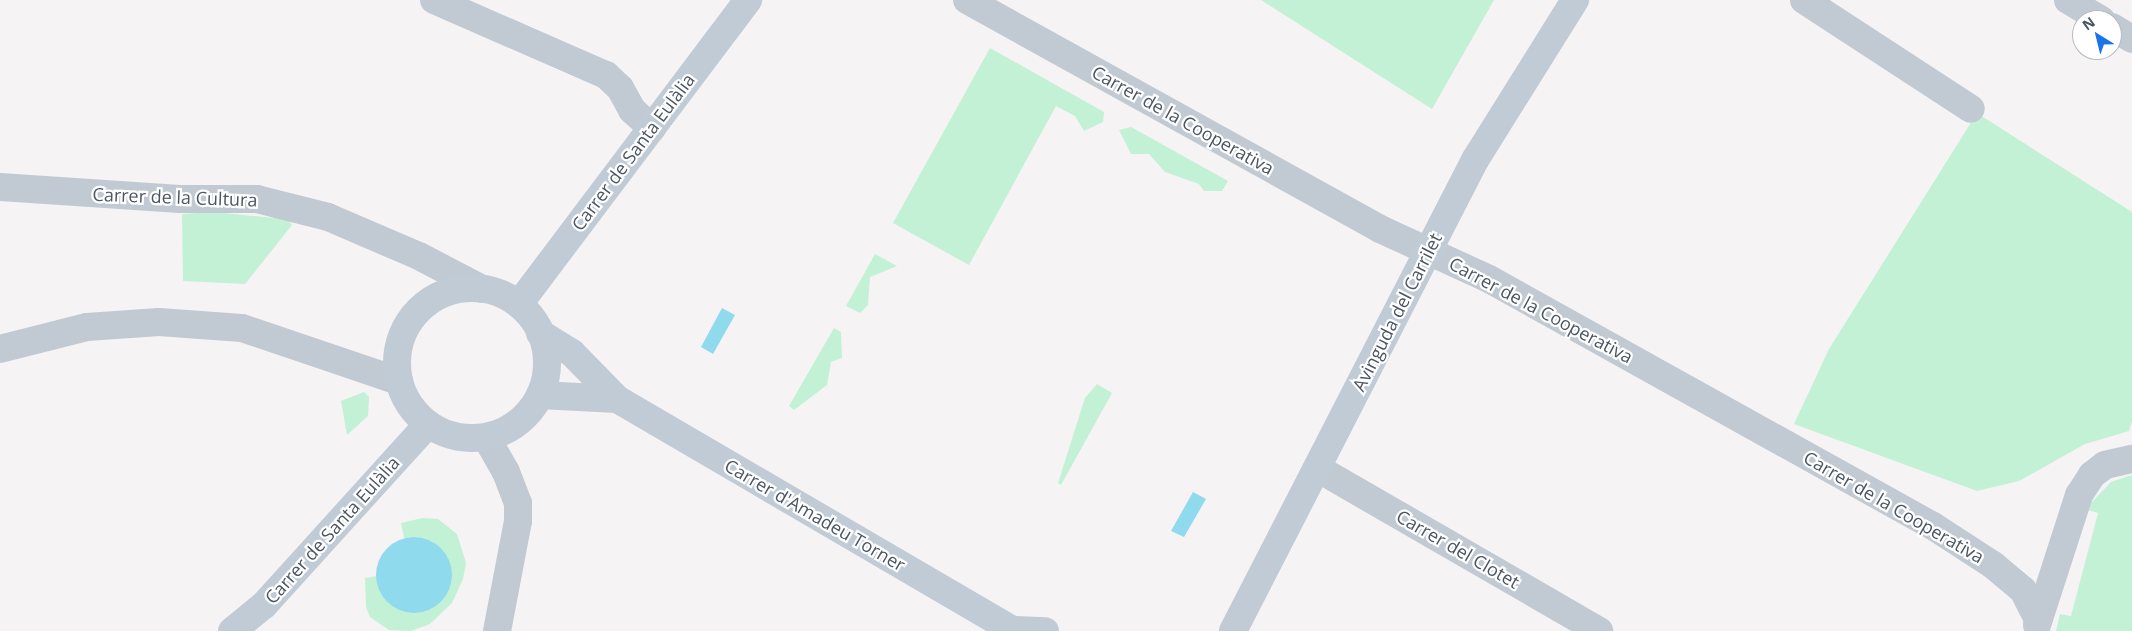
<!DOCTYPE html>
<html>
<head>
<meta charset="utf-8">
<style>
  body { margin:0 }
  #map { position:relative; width:2132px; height:631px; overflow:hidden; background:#f5f3f3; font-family:"Open Sans",sans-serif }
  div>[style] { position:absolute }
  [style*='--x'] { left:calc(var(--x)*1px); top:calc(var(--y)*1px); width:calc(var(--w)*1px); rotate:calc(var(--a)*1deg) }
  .green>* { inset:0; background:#c3f1d5 }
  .water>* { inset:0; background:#90daee }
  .round { border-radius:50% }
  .street>* { height:28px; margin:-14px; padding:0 14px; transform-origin:14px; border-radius:14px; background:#c1cad2 }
  .secondary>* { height:28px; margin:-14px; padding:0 14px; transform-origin:14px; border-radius:14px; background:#c1cbd6 }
  .secondary>.ring { margin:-14px; padding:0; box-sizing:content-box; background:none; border:28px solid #c1cbd6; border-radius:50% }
  span { translate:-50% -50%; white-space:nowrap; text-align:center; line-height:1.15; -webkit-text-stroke:4.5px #fff; paint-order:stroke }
  .street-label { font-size:18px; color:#4a5661 }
  .north { position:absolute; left:2072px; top:10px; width:50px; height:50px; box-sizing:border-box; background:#fff; border:1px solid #b7bbc0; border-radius:50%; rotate:324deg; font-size:14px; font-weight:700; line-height:20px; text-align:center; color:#4a5661 }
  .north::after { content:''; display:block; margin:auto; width:18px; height:22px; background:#1a73e8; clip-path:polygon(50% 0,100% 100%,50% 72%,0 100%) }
</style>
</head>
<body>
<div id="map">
  <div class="green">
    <i style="clip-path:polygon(1261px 0,1494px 0,1432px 109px)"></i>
    <i style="clip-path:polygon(990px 48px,1104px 112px,1103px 122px,1084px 131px,1075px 116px,1056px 106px,969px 265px,893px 223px)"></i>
    <i style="clip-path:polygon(1977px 113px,2132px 212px,2132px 421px,2129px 431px,2085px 444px,2019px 481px,1977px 491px,1794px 424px,1829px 349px)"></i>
    <i style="clip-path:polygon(1131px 127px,1228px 181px,1222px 191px,1204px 191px,1199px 184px,1165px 172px,1149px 154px,1131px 154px,1119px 130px)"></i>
    <i style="clip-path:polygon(213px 212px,275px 218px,289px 221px,292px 225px,245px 284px,183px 281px,182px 214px)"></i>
    <i style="clip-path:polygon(875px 254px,897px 266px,870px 277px,868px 305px,860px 313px,846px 306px)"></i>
    <i style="clip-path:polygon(834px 328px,841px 332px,842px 358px,831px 362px,827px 385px,794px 410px,789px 406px)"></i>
    <i style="clip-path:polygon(1097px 384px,1112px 393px,1061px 485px,1058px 483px,1085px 398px)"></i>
    <i style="clip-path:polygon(364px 392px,369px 397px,368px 416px,347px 435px,341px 401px)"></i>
    <i style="clip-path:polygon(2132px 475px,2132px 631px,2056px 631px,2060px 614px,2071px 616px,2098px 513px,2088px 510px,2091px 503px,2111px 482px)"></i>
    <i style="clip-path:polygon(423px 518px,438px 519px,457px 534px,466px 563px,463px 579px,452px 603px,430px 624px,411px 631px,389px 630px,370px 617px,366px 607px,365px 578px,377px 576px,381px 593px,389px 603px,411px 612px,435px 606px,450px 585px,433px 542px,417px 537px,404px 538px,401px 523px)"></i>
  </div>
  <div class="water">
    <i style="clip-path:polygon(722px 308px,735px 315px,713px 354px,701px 347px)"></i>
    <i style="clip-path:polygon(1193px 492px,1206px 499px,1184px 537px,1171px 531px)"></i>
    <i class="round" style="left:376px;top:537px;width:76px;height:76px"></i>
  </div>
  <div class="street">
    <i style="--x:434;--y:0;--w:188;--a:23.6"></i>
    <i style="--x:606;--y:75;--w:19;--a:43"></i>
    <i style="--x:620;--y:88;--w:25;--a:61"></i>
    <i style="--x:632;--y:110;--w:27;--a:42"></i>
    <i style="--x:967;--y:0;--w:472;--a:29"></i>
    <i style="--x:1380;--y:229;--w:120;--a:24.6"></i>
    <i style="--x:1489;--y:279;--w:508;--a:29.09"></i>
    <i style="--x:1933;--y:526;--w:72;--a:33"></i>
    <i style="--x:1993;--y:565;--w:39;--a:40"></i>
    <i style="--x:2023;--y:590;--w:34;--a:63"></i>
    <i style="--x:1804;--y:0;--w:199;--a:33.1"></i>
    <i style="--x:2068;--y:0;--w:39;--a:31"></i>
    <i style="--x:2112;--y:27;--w:23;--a:31"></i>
    <i style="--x:0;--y:187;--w:180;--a:3.8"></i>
    <i style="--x:180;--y:199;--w:77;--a:0"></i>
    <i style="--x:257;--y:199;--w:73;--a:14.2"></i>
    <i style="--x:328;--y:217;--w:99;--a:23.2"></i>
    <i style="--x:419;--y:256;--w:71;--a:27.6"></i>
    <i style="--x:0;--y:349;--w:90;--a:-14.2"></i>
    <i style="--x:87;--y:327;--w:72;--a:-4"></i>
    <i style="--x:159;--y:322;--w:83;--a:4.1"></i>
    <i style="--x:242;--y:328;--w:166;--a:18.7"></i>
    <i style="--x:486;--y:437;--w:40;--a:60.3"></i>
    <i style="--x:506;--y:472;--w:33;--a:69"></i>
    <i style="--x:518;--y:503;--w:18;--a:90"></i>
    <i style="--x:518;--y:521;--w:112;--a:100.8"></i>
    <i style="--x:1317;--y:468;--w:326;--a:30"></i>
    <i style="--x:2037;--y:625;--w:137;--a:-72.1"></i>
    <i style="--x:2079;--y:495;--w:24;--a:-57"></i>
    <i style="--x:2092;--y:475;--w:16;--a:-38"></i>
    <i style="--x:2105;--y:465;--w:28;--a:-13"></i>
  </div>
  <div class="secondary">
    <i class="ring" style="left:397px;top:288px;width:122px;height:122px"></i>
    <i style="--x:519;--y:304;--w:381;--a:-53"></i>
    <i style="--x:540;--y:333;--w:38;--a:32"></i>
    <i style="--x:572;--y:353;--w:64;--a:45.6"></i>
    <i style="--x:617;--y:399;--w:458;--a:30.3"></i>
    <i style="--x:1013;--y:630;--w:32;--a:2"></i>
    <i style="--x:540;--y:395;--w:77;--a:3"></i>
    <i style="--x:232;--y:631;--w:41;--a:-39.1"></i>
    <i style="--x:264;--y:605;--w:244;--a:-47.8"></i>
    <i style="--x:1233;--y:631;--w:530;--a:-62.81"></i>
    <i style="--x:1475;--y:160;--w:189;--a:-58"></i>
  </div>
  <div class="street-label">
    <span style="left:1183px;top:120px;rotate:29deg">Carrer de la Cooperativa</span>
    <span style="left:633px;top:152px;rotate:-53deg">Carrer de Santa Eulàlia</span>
    <span style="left:175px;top:197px;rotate:2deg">Carrer de la Cultura</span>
    <span style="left:1541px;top:310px;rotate:28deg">Carrer de la Cooperativa</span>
    <span style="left:1397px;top:312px;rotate:-63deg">Avinguda del Carrilet</span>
    <span style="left:1894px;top:507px;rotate:30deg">Carrer de la Cooperativa</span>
    <span style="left:815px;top:515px;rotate:30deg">Carrer d'Amadeu Torner</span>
    <span style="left:332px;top:530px;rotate:-48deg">Carrer de Santa Eulàlia</span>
    <span style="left:1458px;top:549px;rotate:30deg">Carrer del Clotet</span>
  </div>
  <div class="north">N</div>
</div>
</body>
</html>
